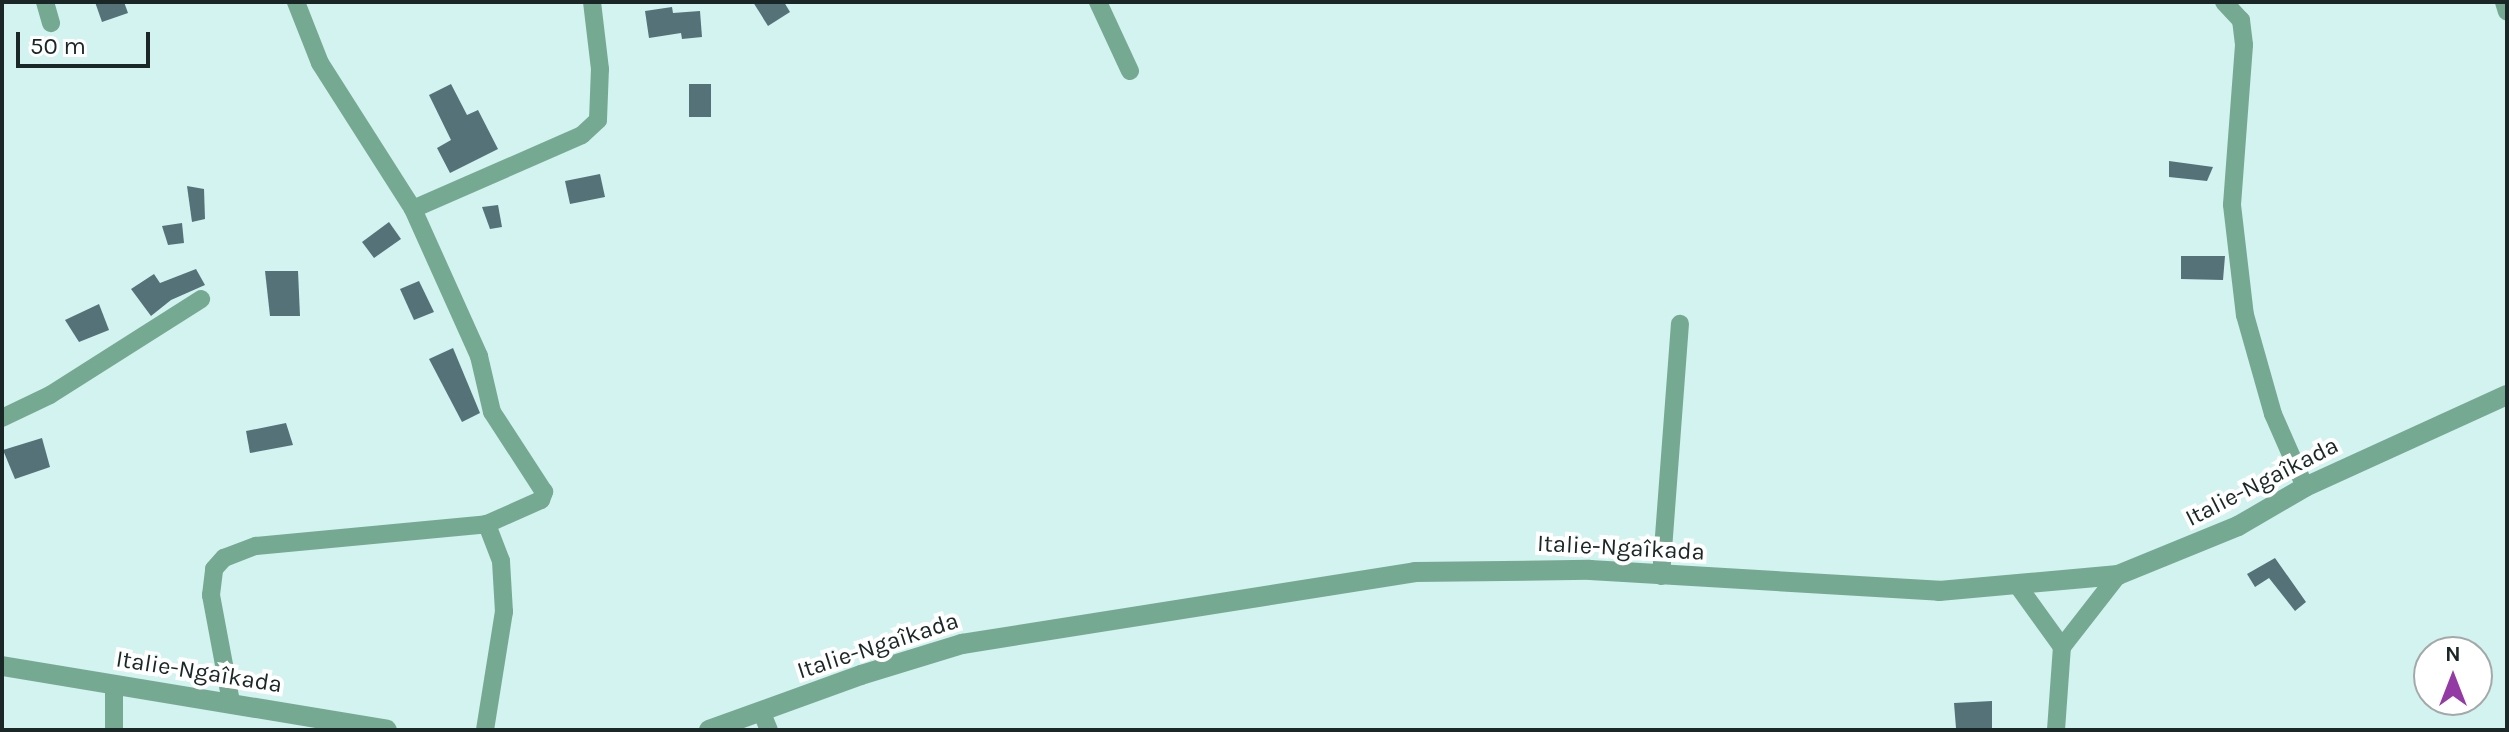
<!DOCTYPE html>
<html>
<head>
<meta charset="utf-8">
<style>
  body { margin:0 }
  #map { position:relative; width:2509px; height:732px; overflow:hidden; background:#d2f3f0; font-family:Karla,sans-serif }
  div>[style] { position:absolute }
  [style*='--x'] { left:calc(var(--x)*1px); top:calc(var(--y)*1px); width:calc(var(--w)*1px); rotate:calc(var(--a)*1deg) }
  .building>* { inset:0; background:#557279 }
  .minor>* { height:18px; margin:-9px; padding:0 9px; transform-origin:9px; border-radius:9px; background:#76a991 }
  .tertiary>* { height:20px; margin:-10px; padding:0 10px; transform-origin:10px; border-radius:10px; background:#76a991 }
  span { translate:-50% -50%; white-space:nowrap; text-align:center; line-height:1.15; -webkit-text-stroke:8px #fff; paint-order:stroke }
  .street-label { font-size:24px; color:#1a2726 }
  .frame { position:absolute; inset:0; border:4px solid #1a2726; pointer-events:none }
  .north { position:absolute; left:2413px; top:636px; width:80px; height:80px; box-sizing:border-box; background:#fff; border:2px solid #a3a9a8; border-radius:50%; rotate:0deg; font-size:22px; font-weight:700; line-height:32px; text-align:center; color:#1a2726 }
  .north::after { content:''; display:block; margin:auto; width:28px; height:36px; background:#943aa5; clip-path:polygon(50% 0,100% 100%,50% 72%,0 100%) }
  .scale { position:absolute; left:16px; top:32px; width:134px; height:36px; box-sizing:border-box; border:4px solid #1a2726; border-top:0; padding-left:10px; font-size:24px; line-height:28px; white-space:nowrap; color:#1a2726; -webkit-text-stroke:6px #fff; paint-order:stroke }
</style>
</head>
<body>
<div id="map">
  <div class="building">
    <i style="clip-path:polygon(95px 2px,124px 2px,128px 13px,102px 22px)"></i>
    <i style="clip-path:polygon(753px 2px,784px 2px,790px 12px,768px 26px)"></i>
    <i style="clip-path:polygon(672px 7px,673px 13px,700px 11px,702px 37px,682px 39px,681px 33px,649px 38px,645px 11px)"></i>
    <i style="clip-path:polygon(451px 84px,467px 115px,478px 110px,498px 149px,450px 173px,437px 148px,451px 140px,429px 95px)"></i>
    <i style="clip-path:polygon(689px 84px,711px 84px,711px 117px,689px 117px)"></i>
    <i style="clip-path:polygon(2169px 161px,2213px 167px,2207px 181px,2169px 177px)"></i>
    <i style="clip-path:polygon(600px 174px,605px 197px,570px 204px,565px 181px)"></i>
    <i style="clip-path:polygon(187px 186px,204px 189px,205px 219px,192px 222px)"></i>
    <i style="clip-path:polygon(498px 205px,502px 227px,490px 229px,482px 207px)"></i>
    <i style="clip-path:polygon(389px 222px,401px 239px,374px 258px,362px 242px)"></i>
    <i style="clip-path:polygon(182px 223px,184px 243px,168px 245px,162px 226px)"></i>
    <i style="clip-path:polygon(2181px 256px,2225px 256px,2223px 280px,2181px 279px)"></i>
    <i style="clip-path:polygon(196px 269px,205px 285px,171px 300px,151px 316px,131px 289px,154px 274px,160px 283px)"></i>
    <i style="clip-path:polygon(265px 271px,298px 271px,300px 316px,270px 316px)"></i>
    <i style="clip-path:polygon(419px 281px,434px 312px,414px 320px,400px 289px)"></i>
    <i style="clip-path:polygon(99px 304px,109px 330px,79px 342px,65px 320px)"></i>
    <i style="clip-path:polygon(453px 348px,480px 413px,462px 422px,429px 359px)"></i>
    <i style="clip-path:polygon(286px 423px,293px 445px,250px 453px,246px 431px)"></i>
    <i style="clip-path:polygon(42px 438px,50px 467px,15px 479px,3px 450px)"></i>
    <i style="clip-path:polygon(2275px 558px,2306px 602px,2295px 611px,2269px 578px,2255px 587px,2247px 574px)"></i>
    <i style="clip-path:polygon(1992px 701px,1992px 728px,1956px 728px,1954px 703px)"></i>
  </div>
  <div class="minor">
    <i style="--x:45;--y:2;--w:22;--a:74"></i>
    <i style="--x:1098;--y:2;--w:76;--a:65.1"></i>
    <i style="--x:2224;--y:2;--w:25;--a:47"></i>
    <i style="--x:2241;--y:20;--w:25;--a:83"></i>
    <i style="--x:2244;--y:45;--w:160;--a:94.3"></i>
    <i style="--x:2232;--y:205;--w:111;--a:83.3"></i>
    <i style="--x:2245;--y:315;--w:103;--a:74.2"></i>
    <i style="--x:2273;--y:414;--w:80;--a:66.3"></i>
    <i style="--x:2504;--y:2;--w:10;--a:73"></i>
    <i style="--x:413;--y:209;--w:184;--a:-23.6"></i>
    <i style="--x:582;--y:135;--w:22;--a:-43"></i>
    <i style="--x:598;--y:120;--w:51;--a:-87.8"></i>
    <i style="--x:600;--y:69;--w:67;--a:-96.8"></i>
    <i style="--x:2;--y:418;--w:53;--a:-25.6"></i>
    <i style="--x:50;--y:395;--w:179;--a:-32.4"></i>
    <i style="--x:1661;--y:576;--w:253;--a:-85.7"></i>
    <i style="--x:2018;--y:586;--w:75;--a:54.2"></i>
    <i style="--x:231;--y:702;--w:109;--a:-100.6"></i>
    <i style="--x:211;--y:595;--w:26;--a:-83"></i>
    <i style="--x:214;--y:569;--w:15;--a:-48"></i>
    <i style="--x:224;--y:558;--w:34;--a:-21"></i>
    <i style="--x:256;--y:546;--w:232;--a:-5.4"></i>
    <i style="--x:487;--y:524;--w:59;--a:-24"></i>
    <i style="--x:541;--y:500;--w:9;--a:-69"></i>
    <i style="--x:544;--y:492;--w:95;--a:-123"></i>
    <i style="--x:492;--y:412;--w:57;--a:-103.1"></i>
    <i style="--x:479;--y:356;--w:161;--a:-114.2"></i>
    <i style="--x:413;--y:209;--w:173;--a:-122.5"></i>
    <i style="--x:320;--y:63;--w:66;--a:-111.5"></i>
    <i style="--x:762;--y:713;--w:18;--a:68"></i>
    <i style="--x:114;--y:730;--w:44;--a:-90"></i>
    <i style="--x:485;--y:730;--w:120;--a:-80.9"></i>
    <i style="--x:504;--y:612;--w:51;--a:-93.4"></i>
    <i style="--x:501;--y:561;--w:40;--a:-111"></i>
    <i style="--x:2056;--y:730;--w:83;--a:-85.9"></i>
    <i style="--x:2062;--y:647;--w:91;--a:-52.1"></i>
  </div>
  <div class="tertiary">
    <i style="--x:2;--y:666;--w:390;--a:9.4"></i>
    <i style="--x:709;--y:730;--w:162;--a:-19.9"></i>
    <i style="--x:861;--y:675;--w:106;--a:-17.1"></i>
    <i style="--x:962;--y:644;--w:459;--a:-9"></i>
    <i style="--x:1415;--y:572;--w:175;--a:-0.7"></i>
    <i style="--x:1590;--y:570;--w:350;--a:3.4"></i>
    <i style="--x:1939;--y:591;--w:180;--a:-5.1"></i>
    <i style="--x:2118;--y:575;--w:130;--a:-22.2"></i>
    <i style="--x:2238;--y:526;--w:78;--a:-30.2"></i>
    <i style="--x:2305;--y:487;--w:222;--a:-24.5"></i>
  </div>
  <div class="street-label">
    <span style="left:2262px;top:482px;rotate:-27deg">Italie-Ngaîkada</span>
    <span style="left:1621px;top:548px;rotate:3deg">Italie-Ngaîkada</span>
    <span style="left:878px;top:646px;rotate:-18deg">Italie-Ngaîkada</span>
    <span style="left:199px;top:672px;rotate:9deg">Italie-Ngaîkada</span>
  </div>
  <div class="frame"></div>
  <div class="north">N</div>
  <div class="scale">50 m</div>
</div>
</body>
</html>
